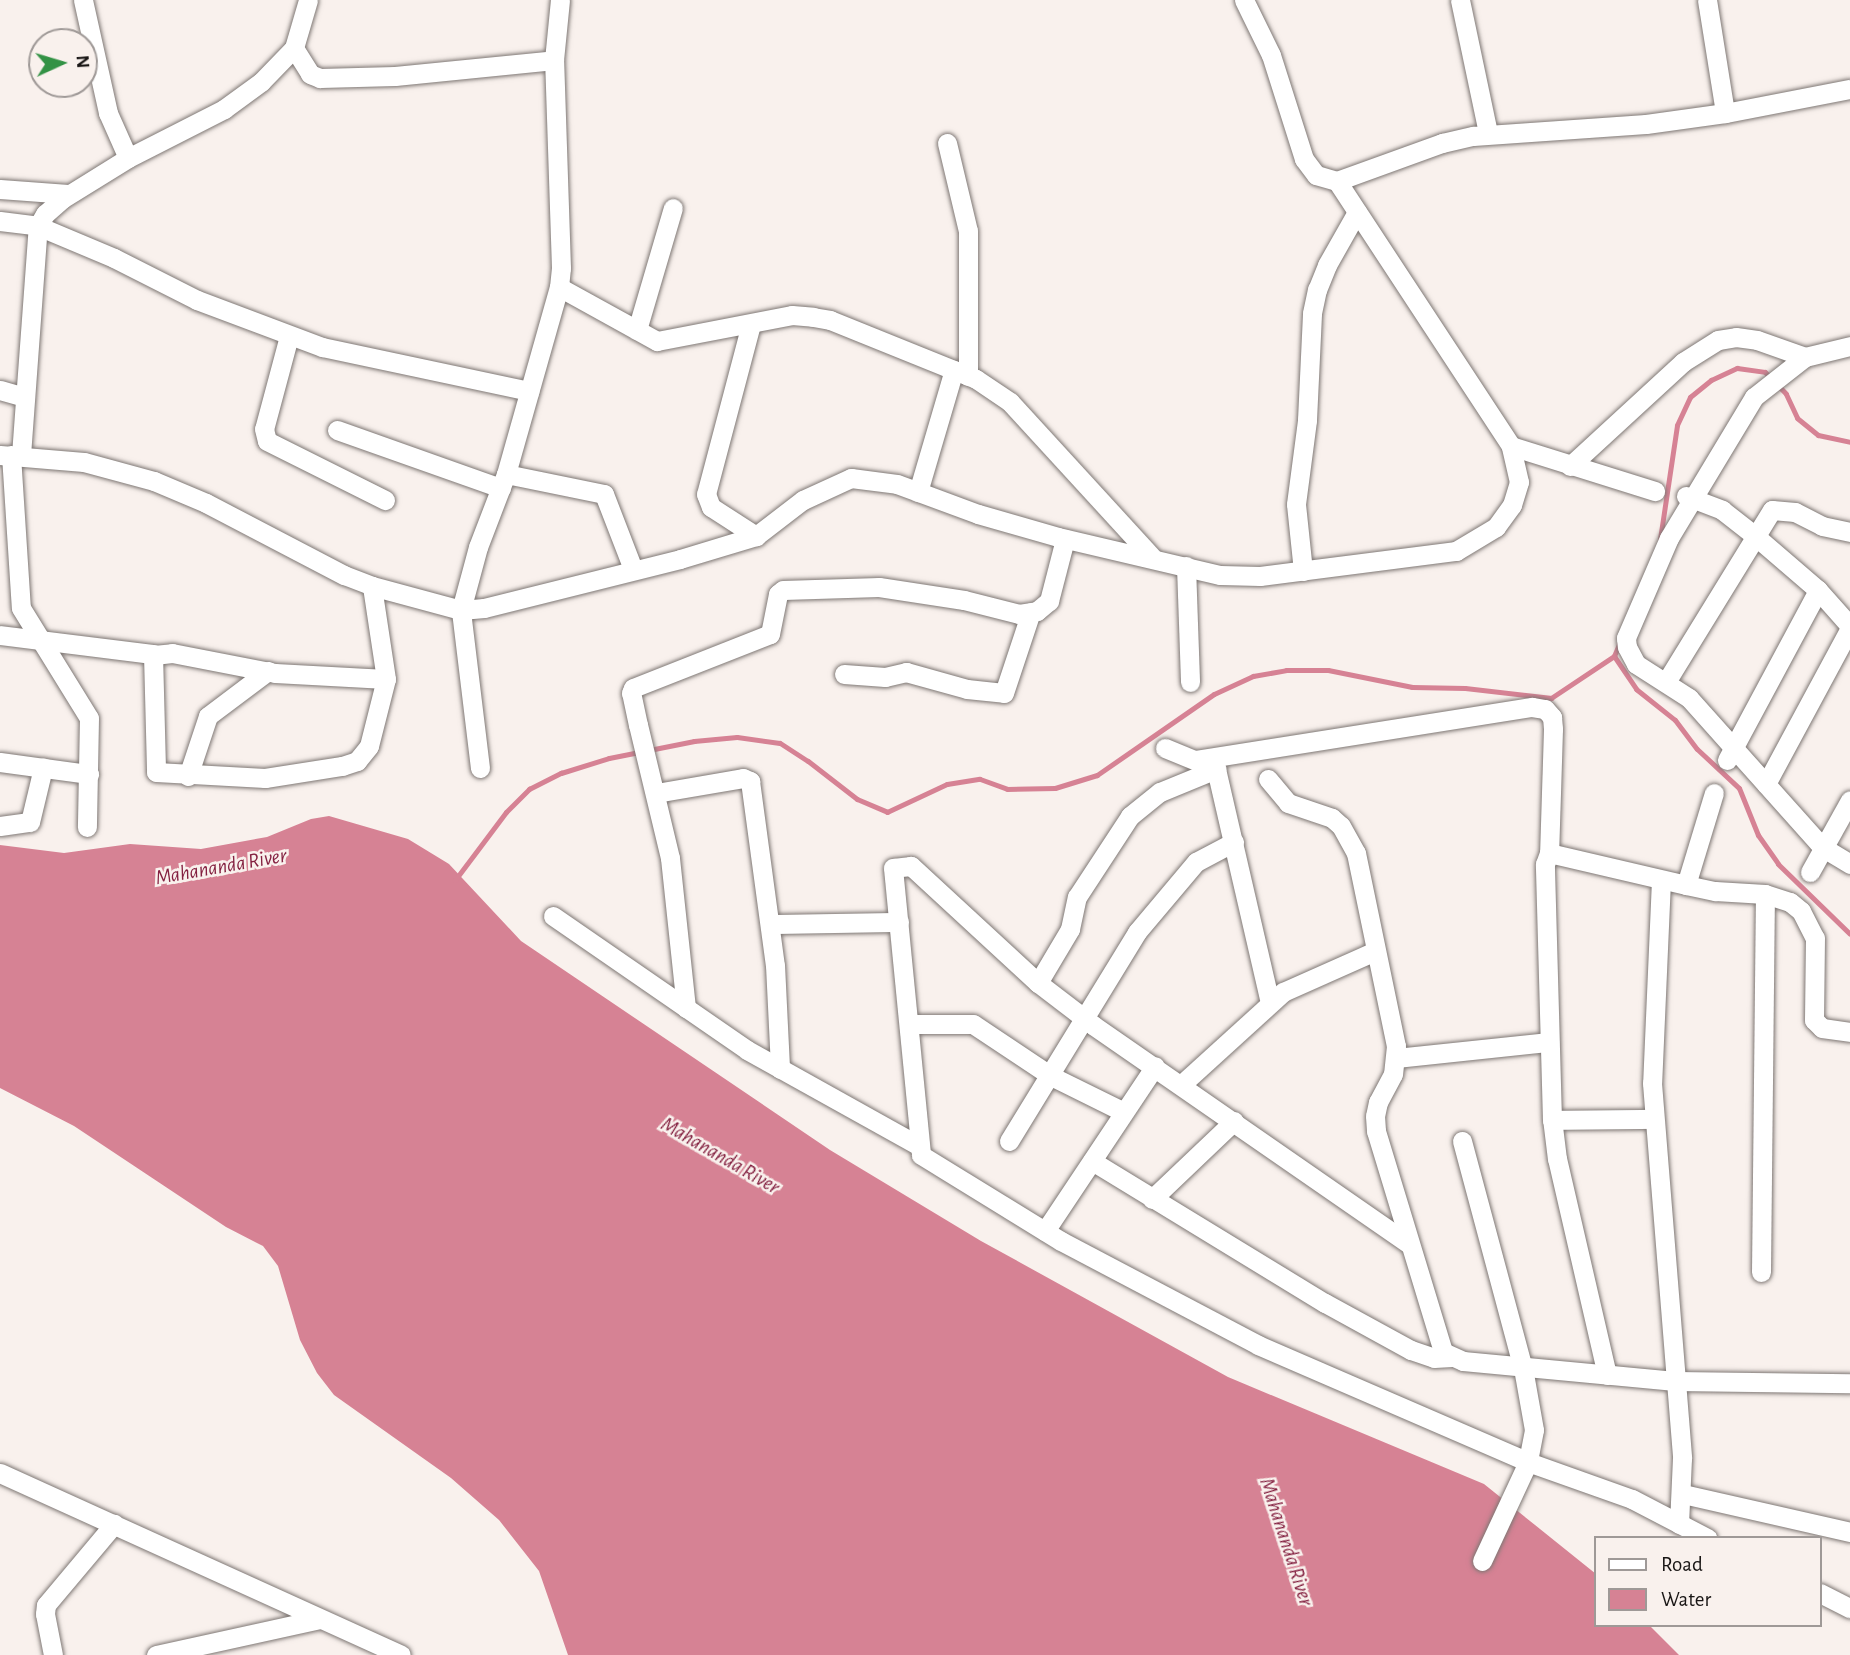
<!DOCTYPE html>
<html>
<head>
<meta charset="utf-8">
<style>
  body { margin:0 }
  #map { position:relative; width:1850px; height:1655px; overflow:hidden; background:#f9f1ed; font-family:"Alegreya Sans",sans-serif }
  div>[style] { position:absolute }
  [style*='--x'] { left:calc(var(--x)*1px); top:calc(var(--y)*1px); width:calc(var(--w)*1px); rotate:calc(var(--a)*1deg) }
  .water>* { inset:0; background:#d68294 }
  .stream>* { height:5px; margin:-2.5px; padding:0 2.5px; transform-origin:2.5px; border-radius:2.5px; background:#d68294 }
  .roads { filter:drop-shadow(0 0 2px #7e7774) drop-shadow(0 0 2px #7e7774) }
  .minor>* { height:19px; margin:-9.5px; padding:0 9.5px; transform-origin:9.5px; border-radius:9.5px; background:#fff }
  span { translate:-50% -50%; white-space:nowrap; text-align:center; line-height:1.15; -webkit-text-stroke:5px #f9f1ed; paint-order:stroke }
  .water-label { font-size:21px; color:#842141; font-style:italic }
  .legend { position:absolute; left:1594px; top:1536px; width:228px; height:91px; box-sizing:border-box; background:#f9f1ed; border:2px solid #9f9997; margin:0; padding:9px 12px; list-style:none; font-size:21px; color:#191615 }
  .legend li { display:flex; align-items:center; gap:14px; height:35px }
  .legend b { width:35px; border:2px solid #9f9997 }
  .north { position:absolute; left:28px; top:28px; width:70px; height:70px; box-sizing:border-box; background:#f9f1ed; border:2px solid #9f9997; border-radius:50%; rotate:86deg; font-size:19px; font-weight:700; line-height:28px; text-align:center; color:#191615 }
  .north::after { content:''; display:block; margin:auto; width:24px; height:32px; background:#339245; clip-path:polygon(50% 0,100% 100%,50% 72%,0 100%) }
</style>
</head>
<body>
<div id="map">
  <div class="water">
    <i style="clip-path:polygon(329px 816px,408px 839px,449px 864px,521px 941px,830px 1150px,981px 1241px,1228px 1377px,1484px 1484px,1596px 1574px,1596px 1625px,1649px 1625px,1679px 1655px,568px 1655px,539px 1571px,499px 1520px,451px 1478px,334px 1395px,317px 1373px,300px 1340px,278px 1266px,263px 1246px,226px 1227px,74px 1126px,0 1088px,0 845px,64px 853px,130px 844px,201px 849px,267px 837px,311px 819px)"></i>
  </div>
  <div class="stream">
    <i style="--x:1660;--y:539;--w:115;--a:-81.5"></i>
    <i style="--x:1677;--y:425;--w:31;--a:-65"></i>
    <i style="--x:1690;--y:397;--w:27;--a:-39"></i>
    <i style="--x:1711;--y:380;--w:29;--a:-25"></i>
    <i style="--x:1737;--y:368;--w:28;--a:8"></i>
    <i style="--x:1765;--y:372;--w:30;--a:46"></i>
    <i style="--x:1786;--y:394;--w:26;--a:65"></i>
    <i style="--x:1797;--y:418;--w:27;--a:39"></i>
    <i style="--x:1818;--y:435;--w:33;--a:12"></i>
    <i style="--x:1614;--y:656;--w:40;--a:56"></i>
    <i style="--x:1636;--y:689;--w:50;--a:38.5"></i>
    <i style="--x:1675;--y:720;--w:36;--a:53"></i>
    <i style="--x:1697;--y:749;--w:57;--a:42.9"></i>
    <i style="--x:1739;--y:788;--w:51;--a:68"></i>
    <i style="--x:1758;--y:835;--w:35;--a:55"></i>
    <i style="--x:1778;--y:864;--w:100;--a:44.2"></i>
    <i style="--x:455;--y:880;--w:85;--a:-53.1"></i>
    <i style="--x:506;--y:812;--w:33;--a:-45"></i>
    <i style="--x:529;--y:789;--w:36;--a:-27"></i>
    <i style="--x:561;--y:773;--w:50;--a:-17.4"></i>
    <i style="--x:609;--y:758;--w:87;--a:-11.3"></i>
    <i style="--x:694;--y:741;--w:43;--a:-5.3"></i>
    <i style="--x:737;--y:737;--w:43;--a:7.9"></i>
    <i style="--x:780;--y:743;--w:33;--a:33"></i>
    <i style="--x:808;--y:761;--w:62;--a:37.8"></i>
    <i style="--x:857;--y:799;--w:33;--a:23"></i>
    <i style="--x:887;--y:812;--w:66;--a:-25"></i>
    <i style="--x:947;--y:784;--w:33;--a:-9"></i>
    <i style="--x:980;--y:779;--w:29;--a:20"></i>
    <i style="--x:1007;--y:789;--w:48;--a:-1.2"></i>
    <i style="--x:1055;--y:788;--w:44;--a:-17.2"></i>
    <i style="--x:1097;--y:775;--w:142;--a:-34.7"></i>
    <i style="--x:1214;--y:694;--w:43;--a:-24.8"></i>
    <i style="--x:1253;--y:676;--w:34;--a:-10"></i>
    <i style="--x:1286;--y:670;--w:42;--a:0"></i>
    <i style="--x:1328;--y:670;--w:86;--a:11.4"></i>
    <i style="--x:1412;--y:687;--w:53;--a:1.1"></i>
    <i style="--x:1465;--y:688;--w:87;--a:6.6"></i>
    <i style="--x:1551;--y:698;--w:76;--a:-33.7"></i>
    <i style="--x:1614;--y:656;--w:15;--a:-67"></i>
  </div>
  <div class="roads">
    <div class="minor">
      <i style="--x:83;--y:0;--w:116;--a:77.5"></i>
      <i style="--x:108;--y:113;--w:49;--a:66"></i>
      <i style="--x:1244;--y:0;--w:61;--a:63.9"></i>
      <i style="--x:1271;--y:55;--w:109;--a:72.4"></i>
      <i style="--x:1304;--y:159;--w:20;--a:53"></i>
      <i style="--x:1316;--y:175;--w:22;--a:16"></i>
      <i style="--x:1337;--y:181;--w:112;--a:-19.9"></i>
      <i style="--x:1442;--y:143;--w:32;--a:-13"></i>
      <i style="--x:1473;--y:136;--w:173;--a:-4"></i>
      <i style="--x:1646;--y:124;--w:80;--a:-7.9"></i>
      <i style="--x:1725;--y:113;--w:127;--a:-10.9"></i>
      <i style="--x:1460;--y:0;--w:136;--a:78.1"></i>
      <i style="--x:1707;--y:0;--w:114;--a:80.9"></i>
      <i style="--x:294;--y:48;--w:31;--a:58"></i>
      <i style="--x:310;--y:74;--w:11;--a:22"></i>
      <i style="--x:320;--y:78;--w:75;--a:-1.5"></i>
      <i style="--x:395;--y:76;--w:160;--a:-5.7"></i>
      <i style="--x:947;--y:143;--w:90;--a:76.6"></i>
      <i style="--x:968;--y:231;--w:145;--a:90"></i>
      <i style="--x:0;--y:189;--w:68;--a:4.2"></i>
      <i style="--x:0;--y:221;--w:38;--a:7"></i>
      <i style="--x:38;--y:226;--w:82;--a:22.8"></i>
      <i style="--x:114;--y:258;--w:93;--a:26.8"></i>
      <i style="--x:197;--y:300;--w:134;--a:20.6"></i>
      <i style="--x:322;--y:347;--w:212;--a:12"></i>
      <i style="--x:559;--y:287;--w:112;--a:28.9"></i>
      <i style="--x:657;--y:341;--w:137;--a:-10.9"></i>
      <i style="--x:792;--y:315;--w:21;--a:5"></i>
      <i style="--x:813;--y:317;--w:17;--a:10"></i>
      <i style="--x:830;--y:320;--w:157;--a:22"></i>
      <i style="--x:976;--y:379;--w:41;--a:34.1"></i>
      <i style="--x:1010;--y:402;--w:210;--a:47.5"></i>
      <i style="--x:751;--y:324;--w:176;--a:104.8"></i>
      <i style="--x:706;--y:494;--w:14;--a:69"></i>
      <i style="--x:711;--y:507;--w:54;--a:32.8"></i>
      <i style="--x:637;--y:330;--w:127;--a:-73.6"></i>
      <i style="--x:289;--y:336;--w:96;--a:105"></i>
      <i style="--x:264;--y:429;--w:12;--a:76"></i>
      <i style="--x:267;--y:441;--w:132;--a:26.6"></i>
      <i style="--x:1805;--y:357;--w:65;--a:141.9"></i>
      <i style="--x:1754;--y:397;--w:165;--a:121.1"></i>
      <i style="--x:1669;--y:538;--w:109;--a:113.3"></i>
      <i style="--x:1626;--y:638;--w:9;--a:84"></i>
      <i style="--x:1627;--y:647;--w:19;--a:62"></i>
      <i style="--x:1636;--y:664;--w:63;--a:32.7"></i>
      <i style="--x:1689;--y:698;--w:200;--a:48.2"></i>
      <i style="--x:1822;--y:847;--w:33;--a:31"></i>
      <i style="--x:0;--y:390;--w:26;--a:16"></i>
      <i style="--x:337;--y:430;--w:174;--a:19.5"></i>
      <i style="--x:1511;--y:446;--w:151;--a:17.4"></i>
      <i style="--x:0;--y:455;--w:84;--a:4.8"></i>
      <i style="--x:84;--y:462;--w:73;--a:15.2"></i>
      <i style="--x:154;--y:481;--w:56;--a:22.9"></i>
      <i style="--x:206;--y:503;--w:156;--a:27.6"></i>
      <i style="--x:344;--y:575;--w:30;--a:21"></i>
      <i style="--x:372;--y:586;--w:92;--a:15.1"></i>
      <i style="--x:461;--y:610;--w:23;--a:-5"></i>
      <i style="--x:484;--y:608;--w:202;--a:-14"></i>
      <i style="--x:680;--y:559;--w:79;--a:-16.8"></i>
      <i style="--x:756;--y:536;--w:59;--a:-37.5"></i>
      <i style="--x:803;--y:500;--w:53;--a:-24.6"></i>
      <i style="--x:851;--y:478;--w:46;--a:7.4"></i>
      <i style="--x:897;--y:484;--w:86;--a:20.3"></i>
      <i style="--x:978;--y:514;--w:83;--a:16"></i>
      <i style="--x:1058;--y:537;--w:166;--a:13.2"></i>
      <i style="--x:1220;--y:575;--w:40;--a:1.4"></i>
      <i style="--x:1260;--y:576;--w:198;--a:-7.3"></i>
      <i style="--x:1456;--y:551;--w:47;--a:-31"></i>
      <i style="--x:1496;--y:527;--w:27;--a:-54"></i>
      <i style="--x:1512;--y:505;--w:24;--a:-73"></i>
      <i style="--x:1519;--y:482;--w:37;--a:-103"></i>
      <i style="--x:1511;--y:446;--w:317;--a:-123.3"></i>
      <i style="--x:11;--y:455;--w:153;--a:86.3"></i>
      <i style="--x:21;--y:608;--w:129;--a:58.3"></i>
      <i style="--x:89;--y:718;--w:109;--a:91.1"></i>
      <i style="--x:21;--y:455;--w:230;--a:-85.8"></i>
      <i style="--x:38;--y:226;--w:14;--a:-60"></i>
      <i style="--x:45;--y:214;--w:23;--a:-41"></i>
      <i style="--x:62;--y:199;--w:78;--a:-31.8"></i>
      <i style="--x:128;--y:158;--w:108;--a:-27"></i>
      <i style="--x:224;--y:109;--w:46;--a:-36.1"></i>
      <i style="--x:261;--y:82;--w:47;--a:-45.9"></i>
      <i style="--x:294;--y:48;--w:50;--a:-73.7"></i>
      <i style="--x:1570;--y:466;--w:154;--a:-42.6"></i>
      <i style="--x:1683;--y:362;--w:41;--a:-32.2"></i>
      <i style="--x:1718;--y:340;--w:18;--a:-9"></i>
      <i style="--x:1736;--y:337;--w:21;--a:8"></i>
      <i style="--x:1757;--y:340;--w:51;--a:19.5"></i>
      <i style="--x:1805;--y:357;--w:46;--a:-13.7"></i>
      <i style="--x:506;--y:474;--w:100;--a:11.5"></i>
      <i style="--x:604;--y:494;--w:80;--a:68.9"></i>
      <i style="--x:918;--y:492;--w:127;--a:-73.6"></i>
      <i style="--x:1686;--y:496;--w:39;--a:21"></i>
      <i style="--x:1722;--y:510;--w:41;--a:38"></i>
      <i style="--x:1754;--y:535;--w:84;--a:40.7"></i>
      <i style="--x:1818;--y:590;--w:48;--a:48.4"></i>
      <i style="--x:1186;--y:566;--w:116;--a:88"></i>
      <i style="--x:1303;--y:571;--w:67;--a:-96"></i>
      <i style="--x:1296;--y:504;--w:85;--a:-82.5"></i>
      <i style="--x:1307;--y:420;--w:107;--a:-87.3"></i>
      <i style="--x:1312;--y:313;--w:24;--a:-78"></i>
      <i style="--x:1317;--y:290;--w:27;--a:-68"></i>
      <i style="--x:1327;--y:265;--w:61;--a:-60.5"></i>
      <i style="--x:0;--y:635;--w:154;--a:7.1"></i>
      <i style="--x:153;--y:654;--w:118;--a:88.5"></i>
      <i style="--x:156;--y:772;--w:109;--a:3.2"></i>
      <i style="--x:265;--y:778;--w:78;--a:-8.9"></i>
      <i style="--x:342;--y:766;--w:16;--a:-18"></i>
      <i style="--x:357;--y:761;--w:19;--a:-51"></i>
      <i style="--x:369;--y:746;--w:69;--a:-75.8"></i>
      <i style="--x:386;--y:679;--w:94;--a:-98.6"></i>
      <i style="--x:154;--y:655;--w:18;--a:-6"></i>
      <i style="--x:172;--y:653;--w:105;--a:11"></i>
      <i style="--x:275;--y:673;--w:111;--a:3.1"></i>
      <i style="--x:844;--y:674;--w:41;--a:4.2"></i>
      <i style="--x:885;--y:677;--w:22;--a:-13"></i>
      <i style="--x:906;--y:672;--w:63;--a:15.6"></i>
      <i style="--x:967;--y:689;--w:37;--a:6"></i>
      <i style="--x:1004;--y:693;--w:85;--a:-71.6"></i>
      <i style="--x:1666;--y:682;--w:202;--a:-58.4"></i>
      <i style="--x:1772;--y:510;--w:23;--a:5"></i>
      <i style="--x:1795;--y:512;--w:30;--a:27"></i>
      <i style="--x:1822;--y:526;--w:29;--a:12"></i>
      <i style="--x:1165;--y:748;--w:55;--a:22.4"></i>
      <i style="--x:1216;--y:769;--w:240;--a:77"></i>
      <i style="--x:1196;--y:760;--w:340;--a:-9"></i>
      <i style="--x:1532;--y:707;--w:13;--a:9"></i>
      <i style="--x:1545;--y:709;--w:11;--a:49"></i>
      <i style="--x:1552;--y:717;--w:12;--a:85"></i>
      <i style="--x:1553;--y:729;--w:124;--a:91.8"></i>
      <i style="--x:1727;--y:760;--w:193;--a:-61.8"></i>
      <i style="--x:0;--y:762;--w:90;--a:7.7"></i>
      <i style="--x:480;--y:768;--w:159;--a:-96.9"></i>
      <i style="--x:461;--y:610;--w:65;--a:-74.9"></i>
      <i style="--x:478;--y:547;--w:78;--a:-69"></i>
      <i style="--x:506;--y:474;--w:194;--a:-74.2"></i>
      <i style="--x:559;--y:287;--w:19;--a:-84"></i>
      <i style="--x:561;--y:268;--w:208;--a:-91.9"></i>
      <i style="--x:554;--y:60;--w:60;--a:-84.3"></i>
      <i style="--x:188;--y:776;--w:63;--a:-71.6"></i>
      <i style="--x:208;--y:716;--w:75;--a:-36.9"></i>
      <i style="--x:1268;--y:779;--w:31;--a:50"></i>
      <i style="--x:1288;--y:803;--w:46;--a:18.8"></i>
      <i style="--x:1332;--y:818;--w:12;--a:42"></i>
      <i style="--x:1341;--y:826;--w:31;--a:61"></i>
      <i style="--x:1356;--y:853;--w:197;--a:78.3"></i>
      <i style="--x:1396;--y:1046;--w:28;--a:96"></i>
      <i style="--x:1393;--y:1074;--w:32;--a:118"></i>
      <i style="--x:1378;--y:1102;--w:14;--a:102"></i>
      <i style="--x:1375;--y:1116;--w:15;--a:86"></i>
      <i style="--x:1376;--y:1131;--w:231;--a:73.1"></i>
      <i style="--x:1443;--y:1352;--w:22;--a:24"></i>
      <i style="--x:1463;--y:1361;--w:213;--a:5.4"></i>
      <i style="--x:1675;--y:1381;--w:175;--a:0.7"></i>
      <i style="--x:1766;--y:784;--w:177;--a:-61.7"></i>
      <i style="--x:656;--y:793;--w:88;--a:-9.8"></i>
      <i style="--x:743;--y:778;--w:8;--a:23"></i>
      <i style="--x:750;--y:781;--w:186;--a:82.3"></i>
      <i style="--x:775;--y:965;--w:104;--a:87.2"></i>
      <i style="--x:0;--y:826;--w:30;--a:-8"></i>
      <i style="--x:30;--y:822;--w:56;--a:-76.5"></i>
      <i style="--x:1810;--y:872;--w:82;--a:-60.9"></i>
      <i style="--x:1661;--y:880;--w:203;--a:92.5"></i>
      <i style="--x:1652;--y:1083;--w:376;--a:85.4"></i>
      <i style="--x:1682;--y:1458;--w:66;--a:92.6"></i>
      <i style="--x:1686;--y:885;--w:96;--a:-73.1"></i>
      <i style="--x:553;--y:916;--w:236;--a:34.6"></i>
      <i style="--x:747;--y:1050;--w:196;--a:29.1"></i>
      <i style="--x:770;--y:924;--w:129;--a:-0.9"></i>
      <i style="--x:1038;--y:983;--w:63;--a:-59.3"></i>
      <i style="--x:1070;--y:929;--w:33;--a:-78"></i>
      <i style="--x:1077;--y:897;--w:97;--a:-56.8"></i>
      <i style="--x:1130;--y:816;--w:38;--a:-39"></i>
      <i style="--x:1160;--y:792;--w:61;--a:-22.3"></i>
      <i style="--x:686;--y:1008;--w:151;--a:-96.1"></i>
      <i style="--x:670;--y:858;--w:137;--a:-103.5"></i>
      <i style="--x:638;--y:725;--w:33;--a:-102"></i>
      <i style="--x:631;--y:693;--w:5;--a:-68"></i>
      <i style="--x:633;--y:688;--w:147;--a:-21.5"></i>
      <i style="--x:770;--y:634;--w:41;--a:-78.7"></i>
      <i style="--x:778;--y:594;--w:6;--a:-39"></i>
      <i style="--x:783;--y:590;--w:96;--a:-1.8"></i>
      <i style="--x:879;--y:587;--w:86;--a:8.7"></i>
      <i style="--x:964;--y:600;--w:57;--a:14.3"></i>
      <i style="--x:1019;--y:614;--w:18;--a:-9"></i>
      <i style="--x:1037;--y:611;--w:16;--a:-40"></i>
      <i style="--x:1049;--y:601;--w:64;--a:-75.5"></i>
      <i style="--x:910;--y:1024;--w:63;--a:0"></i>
      <i style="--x:973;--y:1024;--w:94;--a:33.7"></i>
      <i style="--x:1051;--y:1076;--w:81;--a:26.3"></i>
      <i style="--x:1396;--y:1058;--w:154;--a:-6"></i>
      <i style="--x:1182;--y:1084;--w:137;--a:-42.3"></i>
      <i style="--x:1283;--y:992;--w:101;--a:-24"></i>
      <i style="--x:1552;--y:1120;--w:102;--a:-0.6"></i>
      <i style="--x:1009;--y:1141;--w:245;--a:-58.5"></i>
      <i style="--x:1137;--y:932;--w:92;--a:-49.9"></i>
      <i style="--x:1196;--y:862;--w:43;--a:-27.8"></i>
      <i style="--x:1462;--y:1141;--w:235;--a:75"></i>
      <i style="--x:1523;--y:1368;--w:63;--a:79.9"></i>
      <i style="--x:1534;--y:1430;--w:33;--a:101"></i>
      <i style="--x:1528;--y:1462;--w:109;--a:114.9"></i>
      <i style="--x:1092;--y:1161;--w:273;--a:31.4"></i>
      <i style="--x:1325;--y:1303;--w:98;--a:28.7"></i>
      <i style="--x:1411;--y:1350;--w:24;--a:19"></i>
      <i style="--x:1434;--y:1358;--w:18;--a:-3"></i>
      <i style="--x:1152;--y:1199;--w:113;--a:-43.6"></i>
      <i style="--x:1045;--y:1231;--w:198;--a:-56.3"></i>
      <i style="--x:1409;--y:1244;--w:384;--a:-145.3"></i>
      <i style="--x:1093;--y:1025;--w:69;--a:-142.6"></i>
      <i style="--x:1038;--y:983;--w:173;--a:-137.3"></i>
      <i style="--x:911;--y:866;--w:18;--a:174"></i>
      <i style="--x:893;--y:868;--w:288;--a:84.4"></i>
      <i style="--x:921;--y:1155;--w:164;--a:31.6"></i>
      <i style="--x:1061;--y:1241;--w:223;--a:27.8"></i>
      <i style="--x:1258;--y:1345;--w:294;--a:23.4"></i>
      <i style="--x:1528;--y:1462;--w:110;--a:19.6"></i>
      <i style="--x:1632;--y:1499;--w:85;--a:27.5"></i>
      <i style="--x:1761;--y:1272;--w:378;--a:-89.4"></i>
      <i style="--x:1607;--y:1375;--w:222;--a:-103"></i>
      <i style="--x:1557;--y:1159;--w:39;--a:-97"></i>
      <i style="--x:1552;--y:1120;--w:256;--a:-91.6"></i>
      <i style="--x:1545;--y:864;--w:12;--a:-70"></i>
      <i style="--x:1549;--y:853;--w:141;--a:13.1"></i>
      <i style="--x:1686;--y:885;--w:30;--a:12"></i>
      <i style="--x:1715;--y:891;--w:50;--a:3.4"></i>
      <i style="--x:1765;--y:894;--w:26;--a:18"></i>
      <i style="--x:1790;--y:902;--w:14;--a:39"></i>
      <i style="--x:1801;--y:911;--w:30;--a:63"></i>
      <i style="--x:1815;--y:938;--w:82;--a:90.7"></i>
      <i style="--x:1814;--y:1020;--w:11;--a:45"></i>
      <i style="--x:1822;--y:1028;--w:28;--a:8"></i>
      <i style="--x:0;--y:1473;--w:440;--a:24.4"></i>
      <i style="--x:1683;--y:1494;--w:171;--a:12.8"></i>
      <i style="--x:1820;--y:1593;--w:34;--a:27"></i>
      <i style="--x:53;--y:1655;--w:42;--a:-101"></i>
      <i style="--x:45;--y:1614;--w:9;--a:-84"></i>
      <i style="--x:46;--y:1605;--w:106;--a:-50"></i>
      <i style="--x:156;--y:1655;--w:168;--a:-12.4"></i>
    </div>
  </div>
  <div class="water-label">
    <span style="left:221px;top:867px;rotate:-10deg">Mahananda River</span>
    <span style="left:720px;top:1156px;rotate:30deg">Mahananda River</span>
    <span style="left:1286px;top:1542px;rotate:72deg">Mahananda River</span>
  </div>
  <ul class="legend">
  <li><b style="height:9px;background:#fff"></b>Road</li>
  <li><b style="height:19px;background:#d68294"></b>Water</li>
  </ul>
  <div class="north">N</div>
</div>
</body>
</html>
